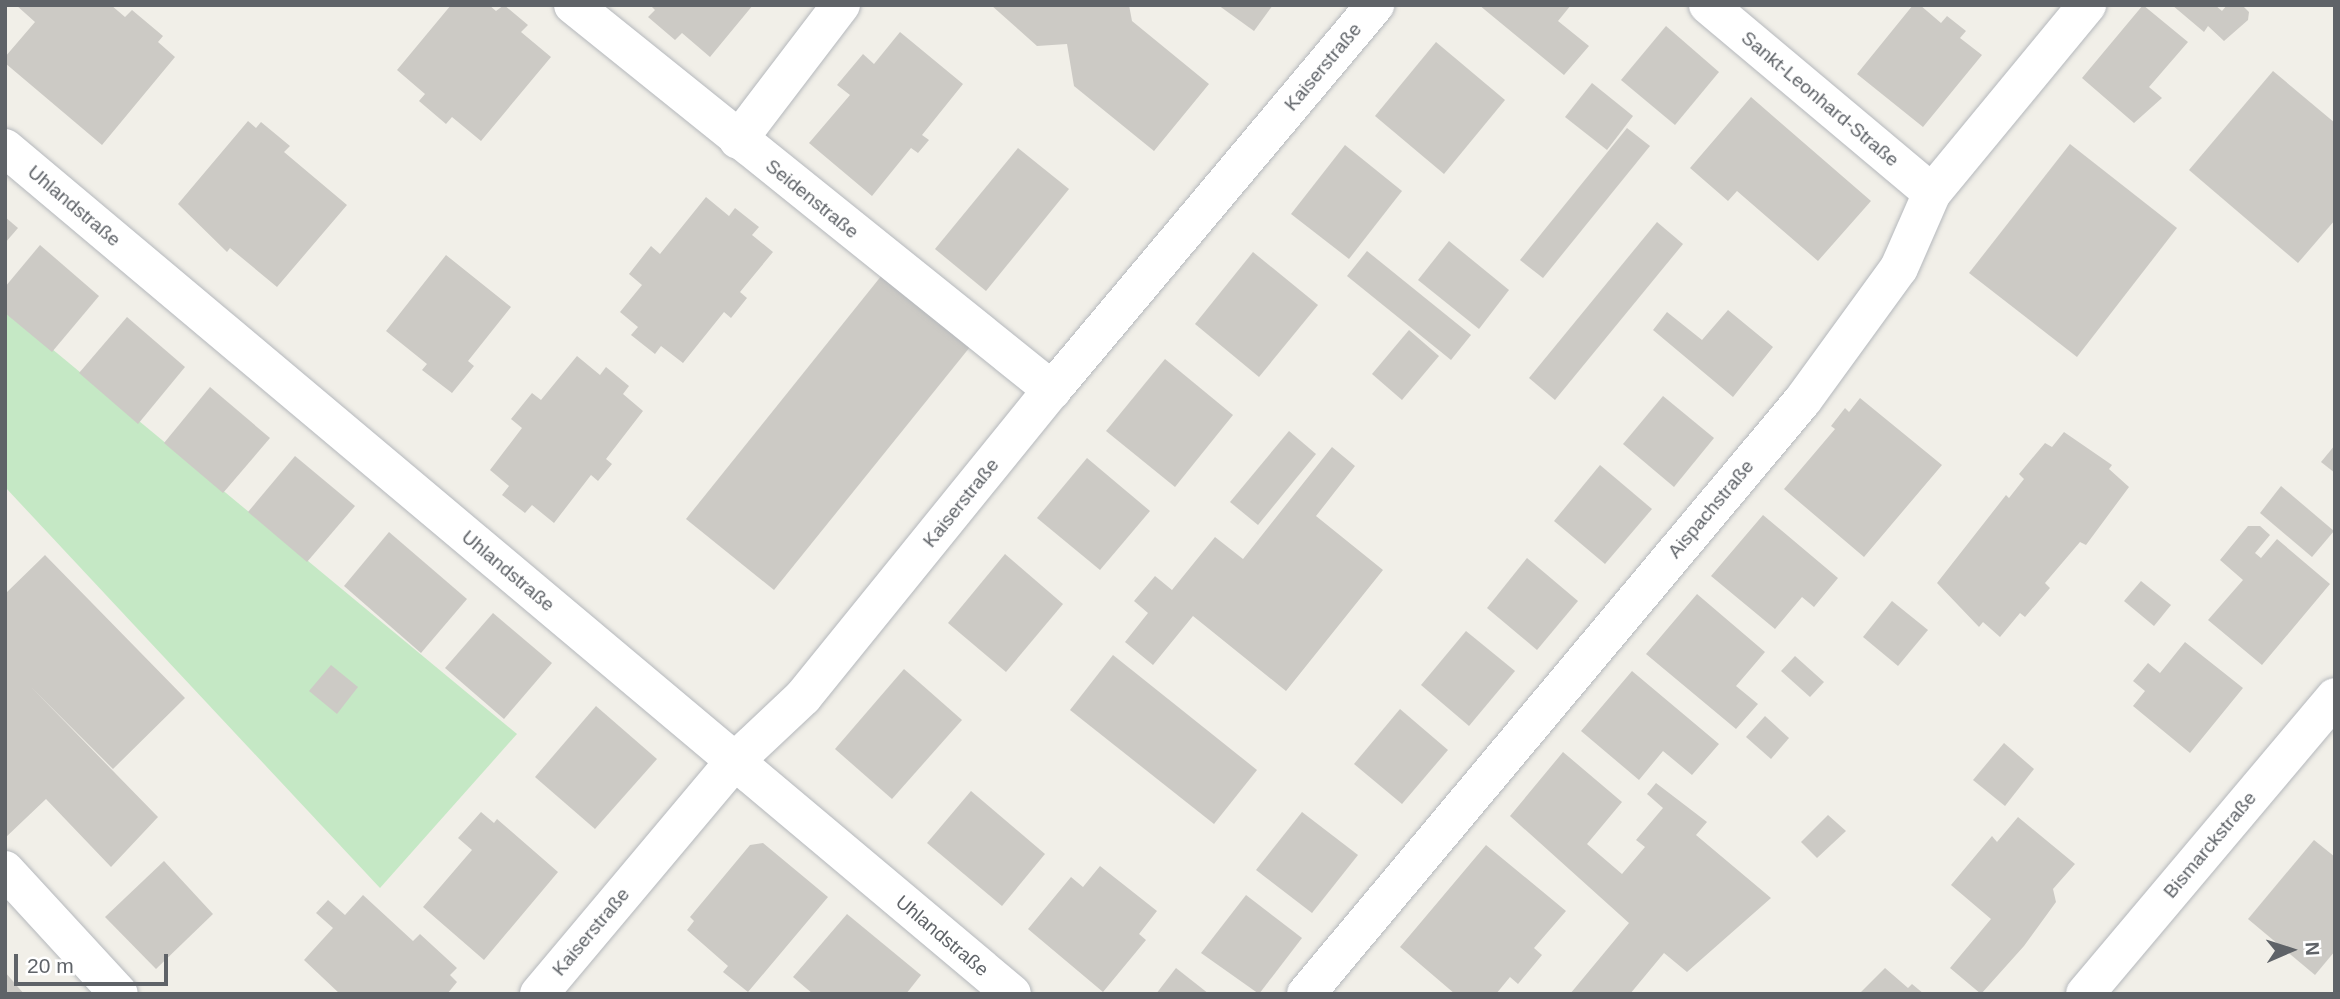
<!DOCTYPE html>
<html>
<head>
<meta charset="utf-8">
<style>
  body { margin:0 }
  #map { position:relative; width:2340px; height:999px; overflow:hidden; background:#f1efe8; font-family:Helvetica,sans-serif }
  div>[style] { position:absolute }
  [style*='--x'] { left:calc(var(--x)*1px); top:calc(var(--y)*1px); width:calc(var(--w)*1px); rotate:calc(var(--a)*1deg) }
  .green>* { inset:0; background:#c5e8c5 }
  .building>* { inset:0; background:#cccac5 }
  .roads { filter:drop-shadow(0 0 2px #b5b8bc) drop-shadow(0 0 2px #b5b8bc) }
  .minor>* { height:38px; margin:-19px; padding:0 19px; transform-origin:19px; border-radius:19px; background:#fff }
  span { translate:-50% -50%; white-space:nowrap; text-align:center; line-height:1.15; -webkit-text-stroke:5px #fff; paint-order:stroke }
  .street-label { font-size:19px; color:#5f6368 }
  .frame { position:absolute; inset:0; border:7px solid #5f6368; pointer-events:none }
  .north { position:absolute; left:2256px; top:915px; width:70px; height:70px; -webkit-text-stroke:5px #fff; paint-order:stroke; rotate:87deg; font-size:19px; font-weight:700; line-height:28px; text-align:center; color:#5f6368 }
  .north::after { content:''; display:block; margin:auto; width:24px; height:32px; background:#5f6368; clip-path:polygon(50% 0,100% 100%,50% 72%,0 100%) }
  .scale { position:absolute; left:14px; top:954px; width:154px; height:32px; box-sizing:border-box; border:4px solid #5f6368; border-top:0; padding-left:9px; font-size:21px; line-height:24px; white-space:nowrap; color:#5f6368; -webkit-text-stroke:5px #fff; paint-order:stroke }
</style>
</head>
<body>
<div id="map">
  <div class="green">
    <i style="clip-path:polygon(5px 310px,517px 734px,380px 888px,5px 487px)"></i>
  </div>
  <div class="building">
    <i style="clip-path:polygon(16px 5px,111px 5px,125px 17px,132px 10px,163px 36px,158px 42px,175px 57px,102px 145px,5px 63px,5px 57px,35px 22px)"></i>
    <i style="clip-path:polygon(451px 5px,489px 5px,496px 11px,504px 5px,528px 25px,521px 32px,551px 57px,481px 141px,452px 117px,446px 124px,419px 101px,425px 94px,397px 70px)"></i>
    <i style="clip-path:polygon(650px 5px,753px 5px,710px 57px,682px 33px,675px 40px,648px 17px,655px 10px)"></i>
    <i style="clip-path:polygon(991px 5px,1129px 5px,1132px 21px,1209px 84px,1154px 151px,1074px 86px,1067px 44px,1037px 46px)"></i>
    <i style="clip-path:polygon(1218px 5px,1273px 5px,1254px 31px)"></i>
    <i style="clip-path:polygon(1479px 5px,1571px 5px,1558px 21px,1589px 46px,1564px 75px)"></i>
    <i style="clip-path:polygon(1913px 5px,1920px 5px,1941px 23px,1947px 16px,1966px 31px,1960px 38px,1982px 55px,1923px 127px,1857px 74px)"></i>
    <i style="clip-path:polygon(2143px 5px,2188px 42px,2149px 87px,2162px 98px,2134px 123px,2082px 78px)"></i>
    <i style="clip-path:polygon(2172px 5px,2215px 5px,2222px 11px,2227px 5px,2242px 5px,2249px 12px,2248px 20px,2224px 41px,2208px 26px,2204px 32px)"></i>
    <i style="clip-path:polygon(1666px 26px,1719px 72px,1675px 125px,1621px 80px)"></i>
    <i style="clip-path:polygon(900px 32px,963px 84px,922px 135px,929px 140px,918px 153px,911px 148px,872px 196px,809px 143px,850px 95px,837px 85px,863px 54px,874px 64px)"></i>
    <i style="clip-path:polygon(1436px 42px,1505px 100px,1444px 174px,1375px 116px)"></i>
    <i style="clip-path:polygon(2273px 71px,2335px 123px,2335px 220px,2298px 263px,2189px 170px)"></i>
    <i style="clip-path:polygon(1592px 83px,1633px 116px,1607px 150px,1565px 117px)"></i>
    <i style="clip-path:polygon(1751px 97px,1871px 201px,1818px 261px,1737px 191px,1728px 201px,1690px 168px)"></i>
    <i style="clip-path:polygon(248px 121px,256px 128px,261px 122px,290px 146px,284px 152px,347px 205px,277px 287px,230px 248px,227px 252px,178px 204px)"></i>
    <i style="clip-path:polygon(1627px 128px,1650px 146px,1543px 278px,1520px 260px)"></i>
    <i style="clip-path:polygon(2070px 144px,2177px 228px,2077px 357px,1969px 273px)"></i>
    <i style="clip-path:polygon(1345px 145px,1402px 191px,1349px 259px,1291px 214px)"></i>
    <i style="clip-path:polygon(1018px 148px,1069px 189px,986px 291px,935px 249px)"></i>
    <i style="clip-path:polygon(706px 197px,729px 216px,735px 208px,759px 227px,752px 235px,773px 252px,740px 292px,747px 298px,731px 318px,724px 312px,683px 363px,661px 346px,655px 354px,631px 335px,638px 327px,620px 312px,642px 285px,629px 274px,651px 246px,660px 254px)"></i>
    <i style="clip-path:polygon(5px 217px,18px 228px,5px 243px)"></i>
    <i style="clip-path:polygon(1657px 222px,1683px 244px,1555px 400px,1529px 378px)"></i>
    <i style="clip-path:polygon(1449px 241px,1509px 290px,1479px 329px,1418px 280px)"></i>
    <i style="clip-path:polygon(40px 245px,99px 296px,52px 352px,5px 313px,5px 287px)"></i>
    <i style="clip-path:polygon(1367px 251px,1471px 335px,1451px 360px,1347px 276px)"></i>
    <i style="clip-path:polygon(1253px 252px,1318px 305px,1259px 377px,1195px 324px)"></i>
    <i style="clip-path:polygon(446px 255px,511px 307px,468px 361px,474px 366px,452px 393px,422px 370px,427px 364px,386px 331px)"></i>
    <i style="clip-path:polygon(886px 270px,974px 342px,774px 590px,686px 519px)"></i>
    <i style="clip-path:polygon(1728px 310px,1773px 347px,1733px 397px,1653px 330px,1667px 312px,1702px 340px)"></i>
    <i style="clip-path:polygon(127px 317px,185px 367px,138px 424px,79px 373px)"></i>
    <i style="clip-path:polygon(1409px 330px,1439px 356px,1402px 400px,1372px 374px)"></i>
    <i style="clip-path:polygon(577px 356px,600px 375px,606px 367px,629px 386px,623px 394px,643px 411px,606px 459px,612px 464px,598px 481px,591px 475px,554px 523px,532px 505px,525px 513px,502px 495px,509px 486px,490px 470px,522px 428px,511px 419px,532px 393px,541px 400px)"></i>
    <i style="clip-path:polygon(1165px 359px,1233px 415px,1175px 487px,1106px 431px)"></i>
    <i style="clip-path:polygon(210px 387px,270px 438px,223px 493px,164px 443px)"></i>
    <i style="clip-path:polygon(1663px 396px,1714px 438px,1674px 487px,1623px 444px)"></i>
    <i style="clip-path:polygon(1860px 398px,1942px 465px,1864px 557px,1784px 489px,1835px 429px,1831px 426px,1845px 408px,1849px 412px)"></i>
    <i style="clip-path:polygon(1289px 431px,1316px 454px,1258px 525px,1230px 502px)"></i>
    <i style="clip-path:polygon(2064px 432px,2112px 465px,2109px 469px,2129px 487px,2086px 545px,2080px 542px,2045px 583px,2050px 588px,2025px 617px,2020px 613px,2000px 637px,1983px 622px,1979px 627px,1937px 583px,2006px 495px,2009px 498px,2024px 479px,2019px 474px,2045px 443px,2052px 447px)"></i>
    <i style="clip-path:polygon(2335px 445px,2335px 473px,2321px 462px)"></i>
    <i style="clip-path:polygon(1332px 447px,1355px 466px,1316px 516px,1383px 570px,1286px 691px,1193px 616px,1153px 665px,1125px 642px,1148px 613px,1134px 601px,1155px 576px,1172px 590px,1215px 537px,1243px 559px)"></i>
    <i style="clip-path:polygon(295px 456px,355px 506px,307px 562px,248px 512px)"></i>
    <i style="clip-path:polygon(1087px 458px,1150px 511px,1100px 570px,1037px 518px)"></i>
    <i style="clip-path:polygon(1600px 465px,1652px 509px,1605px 564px,1554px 521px)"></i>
    <i style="clip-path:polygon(2281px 486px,2334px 531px,2312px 557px,2260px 513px)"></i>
    <i style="clip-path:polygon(1763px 515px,1838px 578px,1814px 607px,1802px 597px,1775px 629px,1711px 576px)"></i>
    <i style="clip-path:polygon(2248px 526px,2260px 526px,2270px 535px,2255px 553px,2261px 558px,2277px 539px,2330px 584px,2262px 665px,2208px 620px,2243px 580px,2220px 560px)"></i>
    <i style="clip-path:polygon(389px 532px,467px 599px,421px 653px,344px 586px)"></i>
    <i style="clip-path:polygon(1005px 554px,1063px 604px,1006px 672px,948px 623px)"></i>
    <i style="clip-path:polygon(45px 555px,185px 698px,113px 769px,31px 687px,158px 817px,111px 867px,46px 799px,5px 838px,5px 594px)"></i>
    <i style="clip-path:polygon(1527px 558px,1578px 601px,1537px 650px,1487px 608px)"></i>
    <i style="clip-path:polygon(2141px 581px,2171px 605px,2154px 626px,2124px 601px)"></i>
    <i style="clip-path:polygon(1697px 594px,1765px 652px,1736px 686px,1758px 704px,1736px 729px,1646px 654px)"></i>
    <i style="clip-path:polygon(1892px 601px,1928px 630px,1898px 666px,1863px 637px)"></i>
    <i style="clip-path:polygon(493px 613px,552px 663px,504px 719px,445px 668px)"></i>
    <i style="clip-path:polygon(1466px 631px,1515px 671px,1469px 726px,1421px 685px)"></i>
    <i style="clip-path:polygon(2185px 642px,2243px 688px,2190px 753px,2133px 706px,2145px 691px,2133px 681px,2148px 663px,2160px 673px)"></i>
    <i style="clip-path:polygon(1113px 655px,1257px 770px,1214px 824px,1070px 710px)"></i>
    <i style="clip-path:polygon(1795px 656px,1824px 682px,1810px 697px,1781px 671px)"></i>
    <i style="clip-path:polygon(331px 665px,358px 687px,337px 714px,309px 691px)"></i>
    <i style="clip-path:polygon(904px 669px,962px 720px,892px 799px,835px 749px)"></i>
    <i style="clip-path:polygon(1632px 671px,1719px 744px,1692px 775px,1663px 751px,1639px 780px,1581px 731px)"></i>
    <i style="clip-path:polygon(596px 706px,657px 759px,595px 829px,535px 777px)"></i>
    <i style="clip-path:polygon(1400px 709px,1448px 750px,1402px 804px,1354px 764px)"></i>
    <i style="clip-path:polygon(1765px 716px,1789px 738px,1771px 759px,1746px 737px)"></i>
    <i style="clip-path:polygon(2004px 743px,2034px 769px,2005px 806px,1973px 780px)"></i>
    <i style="clip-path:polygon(1563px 752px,1622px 802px,1587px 844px,1622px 874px,1645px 847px,1636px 840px,1663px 808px,1647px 794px,1656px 783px,1707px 822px,1696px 835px,1771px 898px,1687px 972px,1664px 953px,1630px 994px,1570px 994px,1629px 923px,1510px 816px)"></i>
    <i style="clip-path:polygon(971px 791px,1045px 854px,1002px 906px,927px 843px)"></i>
    <i style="clip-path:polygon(481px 812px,494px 823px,497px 819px,558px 872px,484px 960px,423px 907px,472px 850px,458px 838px)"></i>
    <i style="clip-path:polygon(1302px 812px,1358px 855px,1312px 913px,1256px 870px)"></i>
    <i style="clip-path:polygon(1828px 815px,1846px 831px,1817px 858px,1801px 842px)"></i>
    <i style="clip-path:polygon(2018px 817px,2075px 864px,2053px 889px,2056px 902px,2024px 946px,1981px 994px,1950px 968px,1991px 919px,1951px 885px,1992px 836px,1997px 842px)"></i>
    <i style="clip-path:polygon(2314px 840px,2335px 857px,2335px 951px,2315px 975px,2248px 919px)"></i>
    <i style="clip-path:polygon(763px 843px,828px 897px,748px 992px,723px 972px,728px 966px,687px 930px,694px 921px,690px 917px,750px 845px)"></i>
    <i style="clip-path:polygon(1486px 845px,1566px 911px,1534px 948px,1542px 955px,1518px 984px,1510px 977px,1496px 994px,1455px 994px,1400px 947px)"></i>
    <i style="clip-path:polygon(164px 861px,213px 914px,156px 969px,105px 917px)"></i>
    <i style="clip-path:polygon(1100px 866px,1157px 911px,1139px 934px,1146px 940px,1103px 992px,1028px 929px,1071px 877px,1083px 887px)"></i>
    <i style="clip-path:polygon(363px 895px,413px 941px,420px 934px,457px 968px,450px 975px,457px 982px,447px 994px,340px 994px,304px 960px,333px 928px,316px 913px,328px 900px,345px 915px)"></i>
    <i style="clip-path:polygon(1246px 895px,1302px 938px,1259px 994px,1201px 953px)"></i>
    <i style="clip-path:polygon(847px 914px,921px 975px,906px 994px,813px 994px,793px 977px)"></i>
    <i style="clip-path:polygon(1176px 968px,1209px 994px,1156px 994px)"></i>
    <i style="clip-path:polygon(1885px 968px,1908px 988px,1912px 984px,1924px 994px,1859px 994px)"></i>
    <i style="clip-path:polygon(5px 972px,24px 994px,5px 994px)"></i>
  </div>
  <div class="roads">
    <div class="minor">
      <i style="--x:573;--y:5;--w:615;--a:38.79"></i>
      <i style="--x:1708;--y:5;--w:292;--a:40"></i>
      <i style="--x:738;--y:140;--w:170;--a:-52.7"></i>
      <i style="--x:5;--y:148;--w:1315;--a:40.03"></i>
      <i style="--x:5;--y:870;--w:168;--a:47.4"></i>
      <i style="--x:539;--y:994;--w:303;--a:-50"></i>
      <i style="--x:734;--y:762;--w:95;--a:-43.3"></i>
      <i style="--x:803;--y:697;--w:395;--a:-51"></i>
      <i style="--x:1052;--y:390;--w:503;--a:-50"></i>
      <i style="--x:1306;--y:994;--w:774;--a:-50.08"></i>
      <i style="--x:1803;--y:400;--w:163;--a:-54"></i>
      <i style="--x:1899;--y:268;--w:82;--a:-66.3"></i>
      <i style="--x:1932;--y:193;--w:244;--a:-50.5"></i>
      <i style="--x:2085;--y:994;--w:388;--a:-49.9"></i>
    </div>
  </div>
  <div class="street-label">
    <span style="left:1323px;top:67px;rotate:-50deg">Kaiserstraße</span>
    <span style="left:1820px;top:99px;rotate:40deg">Sankt-Leonhard-Straße</span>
    <span style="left:812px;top:199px;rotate:39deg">Seidenstraße</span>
    <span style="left:74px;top:206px;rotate:40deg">Uhlandstraße</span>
    <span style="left:961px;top:503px;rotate:-51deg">Kaiserstraße</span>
    <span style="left:1711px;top:509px;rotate:-50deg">Aispachstraße</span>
    <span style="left:508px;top:571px;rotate:40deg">Uhlandstraße</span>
    <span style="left:2210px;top:845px;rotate:-50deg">Bismarckstraße</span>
    <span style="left:591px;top:932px;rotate:-50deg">Kaiserstraße</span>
    <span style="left:942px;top:936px;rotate:40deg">Uhlandstraße</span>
  </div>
  <div class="frame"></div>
  <div class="north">N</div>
  <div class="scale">20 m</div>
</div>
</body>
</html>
